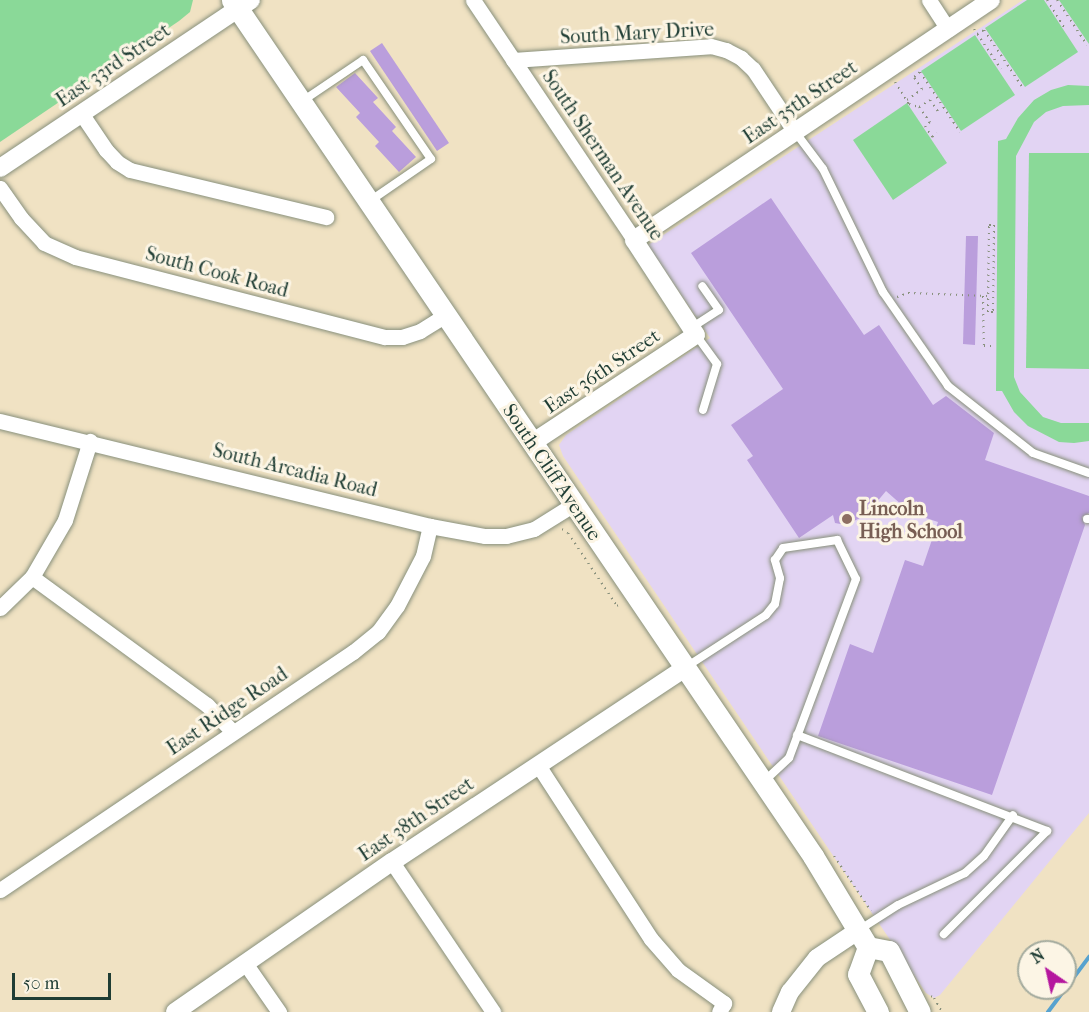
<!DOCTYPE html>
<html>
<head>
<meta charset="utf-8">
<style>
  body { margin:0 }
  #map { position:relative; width:1089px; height:1012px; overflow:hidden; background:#f0e2c3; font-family:"IM FELL French Canon",serif }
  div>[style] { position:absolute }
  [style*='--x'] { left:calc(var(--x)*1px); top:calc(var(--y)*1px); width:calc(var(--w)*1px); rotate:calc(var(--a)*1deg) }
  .built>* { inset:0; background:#e2d4f3 }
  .green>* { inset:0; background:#8ad998 }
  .stream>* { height:4px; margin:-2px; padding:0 2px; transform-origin:2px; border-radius:2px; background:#57a2cf }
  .building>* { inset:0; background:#ba9edc }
  .path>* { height:2px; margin-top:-1px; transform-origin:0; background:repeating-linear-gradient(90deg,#88907c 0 1.5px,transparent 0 6px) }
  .roads { filter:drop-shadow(0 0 2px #88907c) drop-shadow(0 0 2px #88907c) }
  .service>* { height:8px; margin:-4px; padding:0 4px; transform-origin:4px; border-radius:4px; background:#fff }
  .minor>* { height:15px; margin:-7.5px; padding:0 7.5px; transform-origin:7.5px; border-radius:7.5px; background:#fff }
  .tertiary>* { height:18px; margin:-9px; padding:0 9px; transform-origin:9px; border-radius:9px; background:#fff }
  .secondary>* { height:21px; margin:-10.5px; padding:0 10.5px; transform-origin:10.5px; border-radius:10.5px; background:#fff }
  .dots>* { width:16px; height:16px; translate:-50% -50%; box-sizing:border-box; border:3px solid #fcf5e5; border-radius:50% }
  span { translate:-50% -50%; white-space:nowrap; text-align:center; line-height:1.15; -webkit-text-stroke:6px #fcf5e5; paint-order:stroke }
  .street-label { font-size:20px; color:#1f3d34 }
  .education-label { font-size:20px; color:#785e54; font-weight:700 }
  .left { translate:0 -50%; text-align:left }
  .north { position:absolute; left:1017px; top:940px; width:60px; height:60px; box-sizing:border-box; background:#fcf5e5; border:2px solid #a4ab9e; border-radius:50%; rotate:326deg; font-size:16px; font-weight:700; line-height:24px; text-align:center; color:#1f3d34 }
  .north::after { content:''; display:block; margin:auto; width:21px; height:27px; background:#b5179e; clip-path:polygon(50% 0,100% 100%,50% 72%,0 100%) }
  .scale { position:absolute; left:12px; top:973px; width:99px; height:27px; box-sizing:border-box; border:3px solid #1f3d34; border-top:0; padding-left:8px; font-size:18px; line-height:21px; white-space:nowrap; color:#1f3d34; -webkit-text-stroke:4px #fcf5e5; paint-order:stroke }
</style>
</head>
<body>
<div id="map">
  <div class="built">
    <i style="clip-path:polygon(1023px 0,1089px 0,1089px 813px,940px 995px,934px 998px,926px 993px,563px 456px,559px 445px,566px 435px,710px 338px,648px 245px)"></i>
  </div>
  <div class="green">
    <i style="clip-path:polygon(0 0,193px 0,190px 12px,179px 21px,0 142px)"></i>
    <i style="clip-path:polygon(1027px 0,1044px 0,1078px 52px,1025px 87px,985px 28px)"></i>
    <i style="clip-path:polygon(1059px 0,1089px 0,1089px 44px)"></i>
    <i style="clip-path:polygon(975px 35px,1015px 95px,961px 131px,921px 71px)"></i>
    <i style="clip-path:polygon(1068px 85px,1089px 86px,1089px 105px,1063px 106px,1046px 112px,1034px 122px,1016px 156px,1014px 377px,1020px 392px,1043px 417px,1061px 423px,1089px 423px,1089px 441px,1074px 443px,1059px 442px,1028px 426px,1014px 412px,1002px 391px,996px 391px,998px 141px,1006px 139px,1018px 118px,1034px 100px,1051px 90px)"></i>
    <i style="clip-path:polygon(907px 103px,947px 163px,893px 200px,853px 140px)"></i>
    <i style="clip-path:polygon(1029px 153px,1089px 153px,1089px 369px,1026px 368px)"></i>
  </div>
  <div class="stream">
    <i style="--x:1048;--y:1012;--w:69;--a:-53.3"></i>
  </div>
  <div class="building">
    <i style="clip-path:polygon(382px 43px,449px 143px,437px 151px,370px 51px)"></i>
    <i style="clip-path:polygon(355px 73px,378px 98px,373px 102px,396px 127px,392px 131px,416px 157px,399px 172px,375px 146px,379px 142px,356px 117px,360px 113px,336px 87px)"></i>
    <i style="clip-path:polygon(771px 198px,864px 335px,879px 325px,933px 405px,946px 396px,994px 433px,985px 460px,1089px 496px,1089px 513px,1082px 517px,1085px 525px,992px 795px,818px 736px,850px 644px,873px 653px,905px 560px,923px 566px,938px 522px,911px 513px,886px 491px,866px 515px,846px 525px,835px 523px,833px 515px,799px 538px,747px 460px,753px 456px,731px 425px,783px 389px,691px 253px)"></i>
    <i style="clip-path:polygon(966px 236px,978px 236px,975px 345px,963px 344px)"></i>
  </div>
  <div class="path">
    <i style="--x:1047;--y:0;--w:32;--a:58"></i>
    <i style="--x:1057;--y:0;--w:54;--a:56.3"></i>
    <i style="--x:974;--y:29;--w:48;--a:56"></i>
    <i style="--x:977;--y:34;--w:8;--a:-30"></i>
    <i style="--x:984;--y:30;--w:70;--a:56.1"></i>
    <i style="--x:895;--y:82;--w:26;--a:58"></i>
    <i style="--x:909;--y:104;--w:10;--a:17"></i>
    <i style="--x:919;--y:107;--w:19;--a:54"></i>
    <i style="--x:930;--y:122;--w:6;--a:141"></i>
    <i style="--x:925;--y:126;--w:13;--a:58"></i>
    <i style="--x:932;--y:137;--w:6;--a:-39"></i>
    <i style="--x:907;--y:100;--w:19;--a:-36"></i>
    <i style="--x:922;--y:89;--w:14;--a:-124"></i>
    <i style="--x:914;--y:77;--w:8;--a:-40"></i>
    <i style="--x:920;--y:72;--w:72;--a:56.3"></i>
    <i style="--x:919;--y:107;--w:13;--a:-32"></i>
    <i style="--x:930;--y:100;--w:16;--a:55"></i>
    <i style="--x:989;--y:225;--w:5;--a:0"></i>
    <i style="--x:994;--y:225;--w:87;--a:90.7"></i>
    <i style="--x:993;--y:312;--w:5;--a:180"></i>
    <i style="--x:988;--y:312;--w:87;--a:-89.3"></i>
    <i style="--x:983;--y:296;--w:50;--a:88.9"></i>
    <i style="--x:984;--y:346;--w:12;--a:0"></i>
    <i style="--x:897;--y:297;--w:12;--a:-20"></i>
    <i style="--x:908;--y:293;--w:79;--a:2.2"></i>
    <i style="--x:562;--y:529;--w:7;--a:34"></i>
    <i style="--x:568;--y:533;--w:88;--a:56.1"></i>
    <i style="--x:617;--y:606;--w:4;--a:-34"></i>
    <i style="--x:834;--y:856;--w:66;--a:56.1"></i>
    <i style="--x:931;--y:996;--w:4;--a:34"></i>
    <i style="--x:934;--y:998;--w:16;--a:60"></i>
  </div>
  <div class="roads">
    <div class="service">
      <i style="--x:301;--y:102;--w:75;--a:-34.1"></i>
      <i style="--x:363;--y:60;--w:120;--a:55.5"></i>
      <i style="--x:431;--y:159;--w:74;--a:145.5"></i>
      <i style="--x:796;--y:133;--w:45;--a:53.1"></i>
      <i style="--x:823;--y:169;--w:137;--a:64"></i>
      <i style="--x:883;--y:292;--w:114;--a:55.3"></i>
      <i style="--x:948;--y:386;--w:108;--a:38.2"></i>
      <i style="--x:1033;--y:453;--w:59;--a:19.7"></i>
      <i style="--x:691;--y:328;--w:33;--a:-33"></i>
      <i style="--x:719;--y:310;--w:29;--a:-125"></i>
      <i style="--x:696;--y:335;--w:36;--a:54"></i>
      <i style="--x:717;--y:364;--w:48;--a:106.9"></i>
      <i style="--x:1087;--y:519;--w:2;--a:0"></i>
      <i style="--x:686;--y:667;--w:95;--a:-33"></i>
      <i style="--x:766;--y:615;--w:14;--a:-51"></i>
      <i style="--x:775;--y:604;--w:26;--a:-79"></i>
      <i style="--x:780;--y:578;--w:19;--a:-106"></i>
      <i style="--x:775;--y:560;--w:14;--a:-56"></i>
      <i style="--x:783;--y:548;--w:55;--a:-8.4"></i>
      <i style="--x:837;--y:540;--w:43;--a:64"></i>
      <i style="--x:856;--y:579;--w:191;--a:110.5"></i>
      <i style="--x:789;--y:758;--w:33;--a:137"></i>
      <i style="--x:797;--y:735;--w:268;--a:21"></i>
      <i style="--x:1047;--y:831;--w:146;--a:135"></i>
      <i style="--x:859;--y:930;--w:46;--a:-32.7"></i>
      <i style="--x:898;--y:905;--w:74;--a:-25.5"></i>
      <i style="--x:965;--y:873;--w:25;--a:-42"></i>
      <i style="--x:984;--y:856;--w:50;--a:-54.7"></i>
    </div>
    <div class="minor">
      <i style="--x:473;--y:0;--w:289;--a:56.1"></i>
      <i style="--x:929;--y:0;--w:35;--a:57"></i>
      <i style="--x:513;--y:60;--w:198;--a:-4"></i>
      <i style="--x:711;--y:46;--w:16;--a:15"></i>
      <i style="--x:726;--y:50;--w:17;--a:28"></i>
      <i style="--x:741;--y:58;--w:16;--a:43"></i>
      <i style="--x:753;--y:69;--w:76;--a:56.3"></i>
      <i style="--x:81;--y:113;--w:45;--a:56"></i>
      <i style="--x:106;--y:150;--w:16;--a:47"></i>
      <i style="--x:117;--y:162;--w:15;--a:32"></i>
      <i style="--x:130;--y:170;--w:202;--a:13.5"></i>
      <i style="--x:0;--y:188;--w:37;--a:55"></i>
      <i style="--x:21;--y:218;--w:34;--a:47"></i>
      <i style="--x:44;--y:243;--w:34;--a:24"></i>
      <i style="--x:75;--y:257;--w:320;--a:14.5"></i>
      <i style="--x:385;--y:337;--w:17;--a:0"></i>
      <i style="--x:402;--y:337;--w:19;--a:-18"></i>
      <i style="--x:420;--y:331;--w:31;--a:-32"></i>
      <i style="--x:0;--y:421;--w:443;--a:13.7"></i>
      <i style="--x:430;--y:526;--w:56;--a:10.3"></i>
      <i style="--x:485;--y:536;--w:21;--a:0"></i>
      <i style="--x:506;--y:536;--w:29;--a:-14"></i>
      <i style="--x:534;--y:529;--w:47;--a:-32"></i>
      <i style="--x:32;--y:577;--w:217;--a:36.2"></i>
      <i style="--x:207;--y:705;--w:37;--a:46"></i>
      <i style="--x:0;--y:608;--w:45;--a:-44.1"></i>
      <i style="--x:32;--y:577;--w:66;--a:-59.9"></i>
      <i style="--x:65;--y:520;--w:83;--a:-72.4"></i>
      <i style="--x:538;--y:765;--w:207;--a:57"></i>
      <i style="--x:651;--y:939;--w:41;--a:48.9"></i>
      <i style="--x:678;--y:970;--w:57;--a:35.7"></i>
      <i style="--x:724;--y:1003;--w:10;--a:119"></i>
      <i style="--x:392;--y:862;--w:181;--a:56"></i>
      <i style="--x:0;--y:890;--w:426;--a:-34"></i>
      <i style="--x:353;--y:652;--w:32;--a:-39"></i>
      <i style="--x:378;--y:632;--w:32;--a:-54"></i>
      <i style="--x:397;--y:606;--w:56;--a:-62.5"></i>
      <i style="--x:423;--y:556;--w:31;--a:-77"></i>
      <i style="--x:245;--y:963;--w:60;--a:55.2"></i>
    </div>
    <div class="tertiary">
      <i style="--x:0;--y:168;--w:302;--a:-33.8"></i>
      <i style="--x:532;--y:443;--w:196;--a:-33.4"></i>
      <i style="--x:696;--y:335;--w:113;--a:-123.1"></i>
      <i style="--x:634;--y:240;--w:430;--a:-33.9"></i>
      <i style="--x:175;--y:1012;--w:264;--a:-34.7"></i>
      <i style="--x:392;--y:862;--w:351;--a:-33.5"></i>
      <i style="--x:781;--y:1012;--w:22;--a:-66"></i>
      <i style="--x:790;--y:992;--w:43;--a:-51.5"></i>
      <i style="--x:817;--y:958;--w:50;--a:-33.7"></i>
    </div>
    <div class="secondary">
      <i style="--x:232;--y:0;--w:1035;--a:55.83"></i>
      <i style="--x:813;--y:856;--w:106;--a:58.9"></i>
      <i style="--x:868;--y:947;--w:29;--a:110"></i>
      <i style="--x:858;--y:974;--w:43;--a:62.2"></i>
      <i style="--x:868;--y:947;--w:21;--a:11"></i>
      <i style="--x:889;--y:951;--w:68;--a:63.1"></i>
    </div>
  </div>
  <div class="dots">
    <i style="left:847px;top:519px;background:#8d6e63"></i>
  </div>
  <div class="street-label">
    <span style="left:637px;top:33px;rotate:-3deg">South Mary Drive</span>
    <span style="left:113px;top:65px;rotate:-34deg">East 33rd Street</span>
    <span style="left:800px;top:102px;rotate:-34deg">East 35th Street</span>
    <span style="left:603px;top:155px;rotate:56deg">South Sherman Avenue</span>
    <span style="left:217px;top:272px;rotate:15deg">South Cook Road</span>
    <span style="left:602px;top:371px;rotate:-34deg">East 36th Street</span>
    <span style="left:295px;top:470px;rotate:14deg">South Arcadia Road</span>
    <span style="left:552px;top:472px;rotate:56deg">South Cliff Avenue</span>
    <span style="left:227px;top:711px;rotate:-34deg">East Ridge Road</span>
    <span style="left:416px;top:819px;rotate:-34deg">East 38th Street</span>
  </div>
  <div class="education-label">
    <span class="left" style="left:859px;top:520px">Lincoln<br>High School</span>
  </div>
  <div class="north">N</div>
  <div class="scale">50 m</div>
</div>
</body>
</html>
